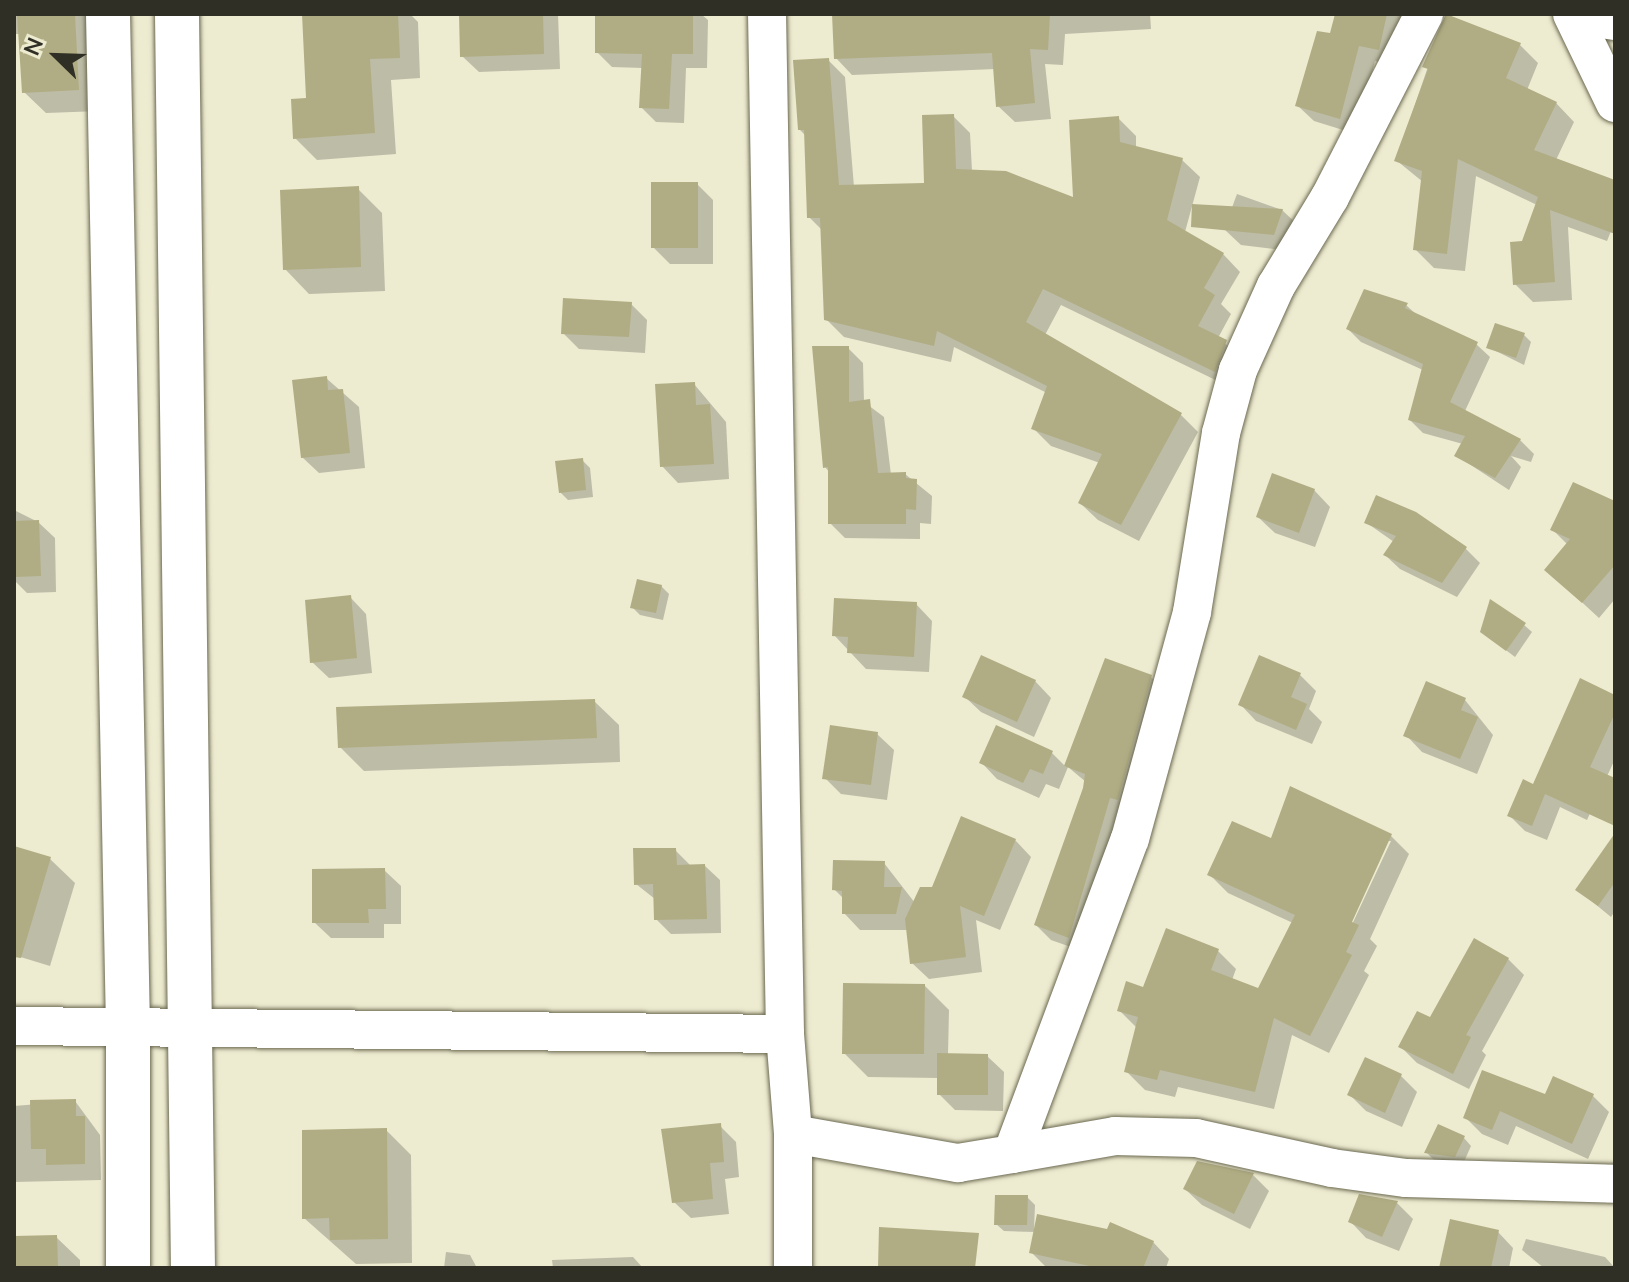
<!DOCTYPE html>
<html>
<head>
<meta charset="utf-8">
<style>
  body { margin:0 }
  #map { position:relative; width:1629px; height:1282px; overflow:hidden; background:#edebd0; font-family:"Nunito Sans",sans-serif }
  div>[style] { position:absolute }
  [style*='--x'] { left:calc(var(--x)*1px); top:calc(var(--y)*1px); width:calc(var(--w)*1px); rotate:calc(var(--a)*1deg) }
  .shadow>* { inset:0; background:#0003 }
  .building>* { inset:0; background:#b0ad84 }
  .roads { filter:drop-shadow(0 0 2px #6b6951) drop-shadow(0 0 2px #6b6951) }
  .minor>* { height:38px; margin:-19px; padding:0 19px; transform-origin:19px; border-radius:19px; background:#fff }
  .tertiary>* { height:44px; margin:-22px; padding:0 22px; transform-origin:22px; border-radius:22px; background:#fff }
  span { translate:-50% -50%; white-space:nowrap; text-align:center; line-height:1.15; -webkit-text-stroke:6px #edebd0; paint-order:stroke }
  .frame { position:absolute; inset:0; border:16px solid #302f25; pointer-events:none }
  .north { position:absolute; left:16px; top:16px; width:80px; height:80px; -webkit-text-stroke:6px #edebd0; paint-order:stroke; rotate:293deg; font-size:22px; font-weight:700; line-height:32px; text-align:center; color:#302f25 }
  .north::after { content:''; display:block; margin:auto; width:28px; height:36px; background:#302f25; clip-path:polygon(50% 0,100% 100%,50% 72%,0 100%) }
</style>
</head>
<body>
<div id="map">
  <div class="shadow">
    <i style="clip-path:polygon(14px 14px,94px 14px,100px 111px,46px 113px,24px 92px,21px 34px,14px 34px)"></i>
    <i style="clip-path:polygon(304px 14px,410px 14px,418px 22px,420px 78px,391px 80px,396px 154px,317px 160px,295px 138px,308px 100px)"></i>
    <i style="clip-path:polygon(461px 14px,558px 14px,560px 69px,479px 72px,462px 56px)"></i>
    <i style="clip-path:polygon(597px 14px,701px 14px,708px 20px,707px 68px,686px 68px,684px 123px,656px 122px,641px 107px,643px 68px,612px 67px,597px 52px)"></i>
    <i style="clip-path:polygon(834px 14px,1150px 14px,1151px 29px,1065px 34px,1063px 65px,1045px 64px,1051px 119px,1015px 122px,998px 106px,995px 69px,852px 75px,836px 58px)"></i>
    <i style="clip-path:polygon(1337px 14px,1405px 14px,1395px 65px,1375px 61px,1356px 134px,1314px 121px,1297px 105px,1332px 36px)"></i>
    <i style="clip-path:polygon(1446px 14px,1520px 45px,1538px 63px,1527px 90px,1556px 103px,1574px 122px,1556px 160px,1615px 188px,1615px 221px,1607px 241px,1568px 227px,1572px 300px,1533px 302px,1515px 284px,1537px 205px,1476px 176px,1465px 271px,1434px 268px,1416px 250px,1423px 182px,1396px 160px)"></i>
    <i style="clip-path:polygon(828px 60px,845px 77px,854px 187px,927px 185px,953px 116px,970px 133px,972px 171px,1075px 200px,1118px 118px,1136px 136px,1136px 148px,1182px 160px,1200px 177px,1185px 232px,1223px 254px,1240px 272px,1221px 304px,1231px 314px,1218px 338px,1244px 359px,1232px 388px,1061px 305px,1045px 335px,1181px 415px,1198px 432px,1139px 541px,1098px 520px,1080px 503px,1100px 463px,1051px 446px,1033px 428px,1047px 393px,954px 347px,951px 362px,844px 337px,826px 319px,823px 231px,809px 217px,806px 136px,800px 130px)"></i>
    <i style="clip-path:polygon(697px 184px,713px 200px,713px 264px,670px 264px,653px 247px)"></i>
    <i style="clip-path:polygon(358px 189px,382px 213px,385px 291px,309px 294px,285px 269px)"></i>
    <i style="clip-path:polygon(1237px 194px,1282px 210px,1299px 226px,1290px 251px,1241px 245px,1224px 229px)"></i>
    <i style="clip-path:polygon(631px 304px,647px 320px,645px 353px,579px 349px,563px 333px)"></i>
    <i style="clip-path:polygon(1406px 305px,1418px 316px,1476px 344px,1490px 357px,1465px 411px,1520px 440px,1534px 454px,1531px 462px,1511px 456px,1521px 467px,1509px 490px,1457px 456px,1463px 444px,1423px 433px,1410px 420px,1423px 370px,1361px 342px,1348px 329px)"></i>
    <i style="clip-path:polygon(1524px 335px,1531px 342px,1524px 365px,1488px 347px)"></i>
    <i style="clip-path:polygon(848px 348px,863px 363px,864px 402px,884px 417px,891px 475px,905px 474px,932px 496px,931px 524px,920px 523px,920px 539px,845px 538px,830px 523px,830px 473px,825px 467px)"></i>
    <i style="clip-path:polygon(326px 378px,359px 407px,365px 468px,319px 473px,302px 457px)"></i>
    <i style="clip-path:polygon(694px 384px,726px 422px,729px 479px,678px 483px,662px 466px)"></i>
    <i style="clip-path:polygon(582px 460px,590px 468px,593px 497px,568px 500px,560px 492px)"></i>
    <i style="clip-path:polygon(1314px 490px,1330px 507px,1315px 547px,1275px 533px,1258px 517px)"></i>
    <i style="clip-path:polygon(1615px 504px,1615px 599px,1599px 618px,1547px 570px,1568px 545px,1553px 530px)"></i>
    <i style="clip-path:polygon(14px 510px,38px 522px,55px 538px,56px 592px,27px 593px,14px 580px)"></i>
    <i style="clip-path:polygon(1367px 523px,1465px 548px,1480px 563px,1457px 597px,1400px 569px,1385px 555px,1394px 542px)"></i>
    <i style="clip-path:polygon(661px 586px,669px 594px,663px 620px,640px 615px,632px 607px)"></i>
    <i style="clip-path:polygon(350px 597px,366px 614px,372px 673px,329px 678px,312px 662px)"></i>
    <i style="clip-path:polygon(916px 604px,932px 621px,929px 672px,866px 669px,834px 635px)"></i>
    <i style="clip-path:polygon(1524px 625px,1532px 632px,1515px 657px,1482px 632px)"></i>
    <i style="clip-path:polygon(1260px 658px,1300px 675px,1316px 691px,1309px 709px,1322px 722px,1312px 744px,1256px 721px,1240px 704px)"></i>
    <i style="clip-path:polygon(1106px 661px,1151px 677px,1166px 693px,1085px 952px,1051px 940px,1036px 925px,1086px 782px,1068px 767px,1059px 789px,1046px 784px,1039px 798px,997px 779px,981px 762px,1051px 752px,1066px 767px)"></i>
    <i style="clip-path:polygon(1035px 681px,1051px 698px,1034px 737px,981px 712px,964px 696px)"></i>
    <i style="clip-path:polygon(1615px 697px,1615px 759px,1587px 820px,1560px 807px,1547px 840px,1525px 831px,1510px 816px)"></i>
    <i style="clip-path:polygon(1465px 700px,1493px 735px,1477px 774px,1422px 752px,1406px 735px)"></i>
    <i style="clip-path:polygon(594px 701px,619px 725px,620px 762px,364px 771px,340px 747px)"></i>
    <i style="clip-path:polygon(877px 734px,894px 750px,887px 800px,841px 794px,825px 778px)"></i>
    <i style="clip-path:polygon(evenodd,1391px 836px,1409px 854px,1370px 939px,1377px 946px,1364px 971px,1369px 975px,1329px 1053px,1292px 1035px,1274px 1109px,1178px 1087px,1175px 1097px,1145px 1090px,1126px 1071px,1138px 1029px,1119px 1010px,1145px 989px,1218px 951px,1236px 969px,1232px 980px,1259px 990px,1293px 923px,1228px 893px,1210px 875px,1272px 841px,1391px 836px,1387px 841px,1391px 841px,1349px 931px,1346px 930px,1387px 841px)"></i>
    <i style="clip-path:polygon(1615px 836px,1615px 911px,1611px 917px,1578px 890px)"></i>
    <i style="clip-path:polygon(1015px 840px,1031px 857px,1000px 930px,976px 920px,982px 972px,929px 979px,912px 963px,908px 930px,860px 930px,844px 913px,844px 899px,834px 889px,884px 863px,915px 903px)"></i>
    <i style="clip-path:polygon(14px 848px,50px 859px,75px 883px,50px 966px,14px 955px)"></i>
    <i style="clip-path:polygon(675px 850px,691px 866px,705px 866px,720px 880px,721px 933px,671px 934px,656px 919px,655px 899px,636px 884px)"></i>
    <i style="clip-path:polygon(384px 870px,401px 886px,401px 924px,384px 924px,384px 938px,331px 938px,314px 922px)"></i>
    <i style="clip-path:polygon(1508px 959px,1524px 975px,1482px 1051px,1486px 1055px,1469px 1089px,1417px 1063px,1401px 1047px)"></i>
    <i style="clip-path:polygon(925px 986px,949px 1010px,948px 1055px,987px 1056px,1004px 1072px,1003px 1111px,955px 1110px,939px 1094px,939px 1078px,868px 1077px,844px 1053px)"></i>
    <i style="clip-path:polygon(1401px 1076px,1417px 1092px,1402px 1127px,1366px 1111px,1350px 1095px)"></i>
    <i style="clip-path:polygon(1546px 1096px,1593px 1096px,1609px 1112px,1588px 1159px,1516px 1126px,1508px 1145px,1482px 1134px,1466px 1118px)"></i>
    <i style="clip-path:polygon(75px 1101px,100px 1135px,101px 1180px,14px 1182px,14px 1106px)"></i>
    <i style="clip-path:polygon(720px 1126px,736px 1142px,739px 1177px,725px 1179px,729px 1214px,691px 1218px,674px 1202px,663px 1131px)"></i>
    <i style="clip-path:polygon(386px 1130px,411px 1155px,412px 1263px,356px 1264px,304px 1218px)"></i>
    <i style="clip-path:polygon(1464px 1138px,1471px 1146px,1463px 1164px,1434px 1160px,1427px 1153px)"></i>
    <i style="clip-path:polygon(1253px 1175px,1269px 1191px,1250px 1229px,1202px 1205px,1185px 1189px)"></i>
    <i style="clip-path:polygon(1027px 1197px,1035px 1205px,1034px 1229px,1153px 1242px,1169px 1259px,1166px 1268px,1047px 1268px,1031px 1252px,1036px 1232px,1004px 1231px,996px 1224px)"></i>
    <i style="clip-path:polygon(1397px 1203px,1413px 1219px,1399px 1251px,1366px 1238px,1350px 1221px)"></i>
    <i style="clip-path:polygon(1498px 1232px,1513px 1248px,1509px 1268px,1441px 1268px)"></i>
    <i style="clip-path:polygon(56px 1237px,80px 1260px,80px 1268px,14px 1268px,14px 1238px)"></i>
    <i style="clip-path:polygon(1526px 1239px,1605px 1257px,1615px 1268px,1544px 1268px,1522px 1250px)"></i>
    <i style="clip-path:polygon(446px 1252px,470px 1255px,477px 1268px,444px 1268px)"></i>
    <i style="clip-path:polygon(633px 1257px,643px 1268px,553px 1268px,552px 1260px)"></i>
  </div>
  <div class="building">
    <i style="clip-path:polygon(17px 14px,75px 14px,79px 90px,22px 93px)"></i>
    <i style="clip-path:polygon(302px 14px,398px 14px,400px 58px,370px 59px,375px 133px,293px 139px,291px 99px,306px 98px)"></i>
    <i style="clip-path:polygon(459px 14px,543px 14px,544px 54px,460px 57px)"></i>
    <i style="clip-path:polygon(595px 14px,693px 14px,693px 54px,672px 54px,669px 109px,639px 108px,642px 54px,595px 53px)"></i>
    <i style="clip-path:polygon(832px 14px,1050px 14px,1048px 50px,1030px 49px,1035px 103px,996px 107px,992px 53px,834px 59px)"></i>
    <i style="clip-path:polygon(1335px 14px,1387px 14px,1379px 50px,1359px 46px,1340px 119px,1295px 106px,1317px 31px,1330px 33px)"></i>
    <i style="clip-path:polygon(1446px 14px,1521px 43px,1506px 78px,1557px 102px,1534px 150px,1615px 180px,1615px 234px,1550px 210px,1555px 282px,1513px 285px,1510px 242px,1522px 241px,1538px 197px,1458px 159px,1447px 254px,1413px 250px,1422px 171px,1394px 161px,1428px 69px,1422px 67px)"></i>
    <i style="clip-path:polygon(829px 58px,839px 185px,924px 183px,922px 115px,954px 114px,956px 169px,1006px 171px,1073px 197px,1069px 120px,1119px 116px,1120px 142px,1183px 158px,1167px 220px,1224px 253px,1204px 288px,1215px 295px,1198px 326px,1227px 340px,1215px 372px,1043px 289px,1026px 322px,1182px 413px,1121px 525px,1078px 503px,1102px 454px,1031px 429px,1047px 386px,937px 331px,934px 346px,824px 320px,820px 218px,807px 218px,804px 130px,798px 130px,793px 60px)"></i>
    <i style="clip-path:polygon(651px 182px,698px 182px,698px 248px,651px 248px)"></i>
    <i style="clip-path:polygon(359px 186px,361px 267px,283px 270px,280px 190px)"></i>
    <i style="clip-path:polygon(1192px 204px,1283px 209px,1274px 235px,1191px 227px)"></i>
    <i style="clip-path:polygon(1364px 289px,1408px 303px,1405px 308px,1478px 342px,1450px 402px,1521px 439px,1495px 478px,1454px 456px,1465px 436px,1408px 420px,1423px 364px,1346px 329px)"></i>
    <i style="clip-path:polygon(563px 298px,632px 302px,629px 337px,561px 334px)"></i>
    <i style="clip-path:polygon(1495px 323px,1525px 333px,1516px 358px,1486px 348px)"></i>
    <i style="clip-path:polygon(812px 346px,849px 346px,849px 402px,870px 399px,878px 473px,906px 472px,906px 478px,917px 479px,916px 510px,906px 509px,906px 524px,828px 524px,828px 467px,823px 468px)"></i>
    <i style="clip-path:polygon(327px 376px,328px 390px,343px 389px,350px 453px,301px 458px,292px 380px)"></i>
    <i style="clip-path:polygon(695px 382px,696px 405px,710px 404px,714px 464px,660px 467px,655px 384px)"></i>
    <i style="clip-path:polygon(583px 458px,586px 490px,559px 493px,555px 461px)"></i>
    <i style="clip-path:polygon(1272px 473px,1315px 489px,1299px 533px,1256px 517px)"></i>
    <i style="clip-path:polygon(1573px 482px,1615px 501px,1615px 565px,1582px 603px,1544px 570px,1570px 539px,1550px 530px)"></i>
    <i style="clip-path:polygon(1376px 495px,1416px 512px,1467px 547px,1442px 583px,1383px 555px,1396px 536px,1364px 523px)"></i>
    <i style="clip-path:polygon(39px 520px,41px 576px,14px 577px,14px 521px)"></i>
    <i style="clip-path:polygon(637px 579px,662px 585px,656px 613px,630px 608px)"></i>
    <i style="clip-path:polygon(351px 595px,357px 658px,310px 663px,305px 600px)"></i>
    <i style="clip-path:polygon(834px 598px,917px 602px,914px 657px,847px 653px,848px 637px,832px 636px)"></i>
    <i style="clip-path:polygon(1490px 599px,1526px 623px,1506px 651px,1480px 632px)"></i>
    <i style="clip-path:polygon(981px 655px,1036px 680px,1017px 722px,962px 697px)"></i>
    <i style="clip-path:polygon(1259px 655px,1301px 673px,1291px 697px,1307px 704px,1296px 730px,1238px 705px)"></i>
    <i style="clip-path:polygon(1105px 658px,1152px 675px,1118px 800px,1110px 798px,1069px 938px,1034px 925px,1083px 788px,1085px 774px,1064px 766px)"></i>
    <i style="clip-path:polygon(1580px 678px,1615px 695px,1615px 713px,1590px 767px,1615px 778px,1615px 826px,1545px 794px,1532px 826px,1507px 816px,1523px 779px,1533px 784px)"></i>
    <i style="clip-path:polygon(1426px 681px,1466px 698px,1461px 710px,1478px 717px,1460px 759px,1403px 736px)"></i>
    <i style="clip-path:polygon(595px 699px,597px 738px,338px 748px,336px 707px)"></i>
    <i style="clip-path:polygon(830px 725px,878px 732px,871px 785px,822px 779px)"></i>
    <i style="clip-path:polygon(996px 725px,1053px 751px,1043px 774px,1030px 769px,1023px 783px,979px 763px)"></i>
    <i style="clip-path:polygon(1290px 786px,1392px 834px,1352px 922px,1359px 925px,1346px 952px,1352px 955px,1310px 1036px,1274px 1018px,1255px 1092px,1160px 1070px,1157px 1080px,1124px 1072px,1138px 1017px,1117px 1011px,1126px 981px,1143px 987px,1166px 928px,1219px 949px,1211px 970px,1258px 988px,1295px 915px,1207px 875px,1232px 821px,1271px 838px)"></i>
    <i style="clip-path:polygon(961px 816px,1016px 839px,984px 916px,960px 906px,966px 957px,910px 964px,905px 919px,920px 887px,932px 887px)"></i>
    <i style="clip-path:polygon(1615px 833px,1615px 882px,1598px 906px,1575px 890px)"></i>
    <i style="clip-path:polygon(14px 846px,51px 857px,21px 958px,14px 957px)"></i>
    <i style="clip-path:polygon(633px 848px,676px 848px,677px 865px,705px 864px,707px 919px,654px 920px,653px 884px,634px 885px)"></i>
    <i style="clip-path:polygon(833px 860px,885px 861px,884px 887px,902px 887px,896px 914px,842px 914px,842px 891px,832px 890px)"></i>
    <i style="clip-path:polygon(385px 868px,386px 909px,368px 909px,369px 923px,312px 923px,312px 869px)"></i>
    <i style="clip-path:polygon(1474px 938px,1509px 958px,1466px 1035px,1471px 1037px,1453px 1074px,1398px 1047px,1417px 1011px,1430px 1017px)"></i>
    <i style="clip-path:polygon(843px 983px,925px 984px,924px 1054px,842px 1054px)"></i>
    <i style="clip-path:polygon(937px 1053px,988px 1054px,988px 1095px,937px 1095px)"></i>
    <i style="clip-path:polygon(1365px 1057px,1402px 1074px,1385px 1113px,1347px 1095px)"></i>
    <i style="clip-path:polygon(1482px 1070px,1545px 1094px,1553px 1076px,1594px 1094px,1572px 1144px,1500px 1111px,1492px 1130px,1463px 1118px)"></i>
    <i style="clip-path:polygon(76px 1099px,76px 1116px,85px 1116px,85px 1164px,46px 1165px,46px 1149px,31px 1149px,30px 1100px)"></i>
    <i style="clip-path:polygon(721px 1123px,724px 1162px,710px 1163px,713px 1199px,672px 1203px,661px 1129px)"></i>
    <i style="clip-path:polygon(1438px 1124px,1465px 1136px,1455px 1157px,1424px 1153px)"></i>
    <i style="clip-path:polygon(387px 1128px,388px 1239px,330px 1240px,329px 1218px,302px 1219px,302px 1130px)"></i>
    <i style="clip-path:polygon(1197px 1161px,1254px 1173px,1234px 1214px,1183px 1189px)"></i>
    <i style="clip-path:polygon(1359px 1194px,1398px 1201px,1382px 1237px,1348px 1222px)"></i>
    <i style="clip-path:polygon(995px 1195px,1028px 1195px,1027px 1225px,994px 1225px)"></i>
    <i style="clip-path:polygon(1037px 1214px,1107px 1229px,1110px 1222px,1154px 1241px,1143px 1268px,1099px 1268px,1029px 1253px)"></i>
    <i style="clip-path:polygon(1450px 1219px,1499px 1230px,1491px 1268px,1439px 1268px)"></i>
    <i style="clip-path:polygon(879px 1227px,979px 1233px,975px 1268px,878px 1268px)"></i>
    <i style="clip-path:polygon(57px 1235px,58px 1268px,14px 1268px,14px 1236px)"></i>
  </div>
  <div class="roads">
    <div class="minor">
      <i style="--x:1572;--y:14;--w:99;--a:64.2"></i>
      <i style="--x:1575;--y:15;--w:40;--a:8.5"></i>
      <i style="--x:14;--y:1026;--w:771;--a:0.59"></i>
      <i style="--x:785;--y:1034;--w:1020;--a:-91.01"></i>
      <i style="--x:785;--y:1034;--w:100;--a:85.4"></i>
      <i style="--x:793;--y:1134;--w:134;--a:90"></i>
      <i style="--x:793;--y:1134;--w:168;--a:10"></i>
      <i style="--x:958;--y:1163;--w:55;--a:-9.5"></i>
      <i style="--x:1012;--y:1154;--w:336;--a:-69.5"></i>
      <i style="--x:1130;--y:839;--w:235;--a:-74.7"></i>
      <i style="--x:1192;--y:612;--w:181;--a:-80.8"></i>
      <i style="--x:1221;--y:433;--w:65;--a:-74.9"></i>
      <i style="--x:1238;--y:370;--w:92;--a:-65.7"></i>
      <i style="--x:1276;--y:286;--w:104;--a:-58.8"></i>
      <i style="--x:1330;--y:197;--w:206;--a:-62.8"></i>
      <i style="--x:1012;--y:1154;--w:105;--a:-9.9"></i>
      <i style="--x:1115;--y:1136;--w:81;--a:1.4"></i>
      <i style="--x:1196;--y:1138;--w:139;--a:12.4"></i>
      <i style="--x:1332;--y:1168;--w:75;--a:7.7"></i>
      <i style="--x:1406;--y:1178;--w:209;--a:1.6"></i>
    </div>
    <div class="tertiary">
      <i style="--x:108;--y:14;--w:1013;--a:88.87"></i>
      <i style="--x:128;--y:1027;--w:241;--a:90"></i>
      <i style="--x:177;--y:14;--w:1254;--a:89.27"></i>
    </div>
  </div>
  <div class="frame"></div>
  <div class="north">N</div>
</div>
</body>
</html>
